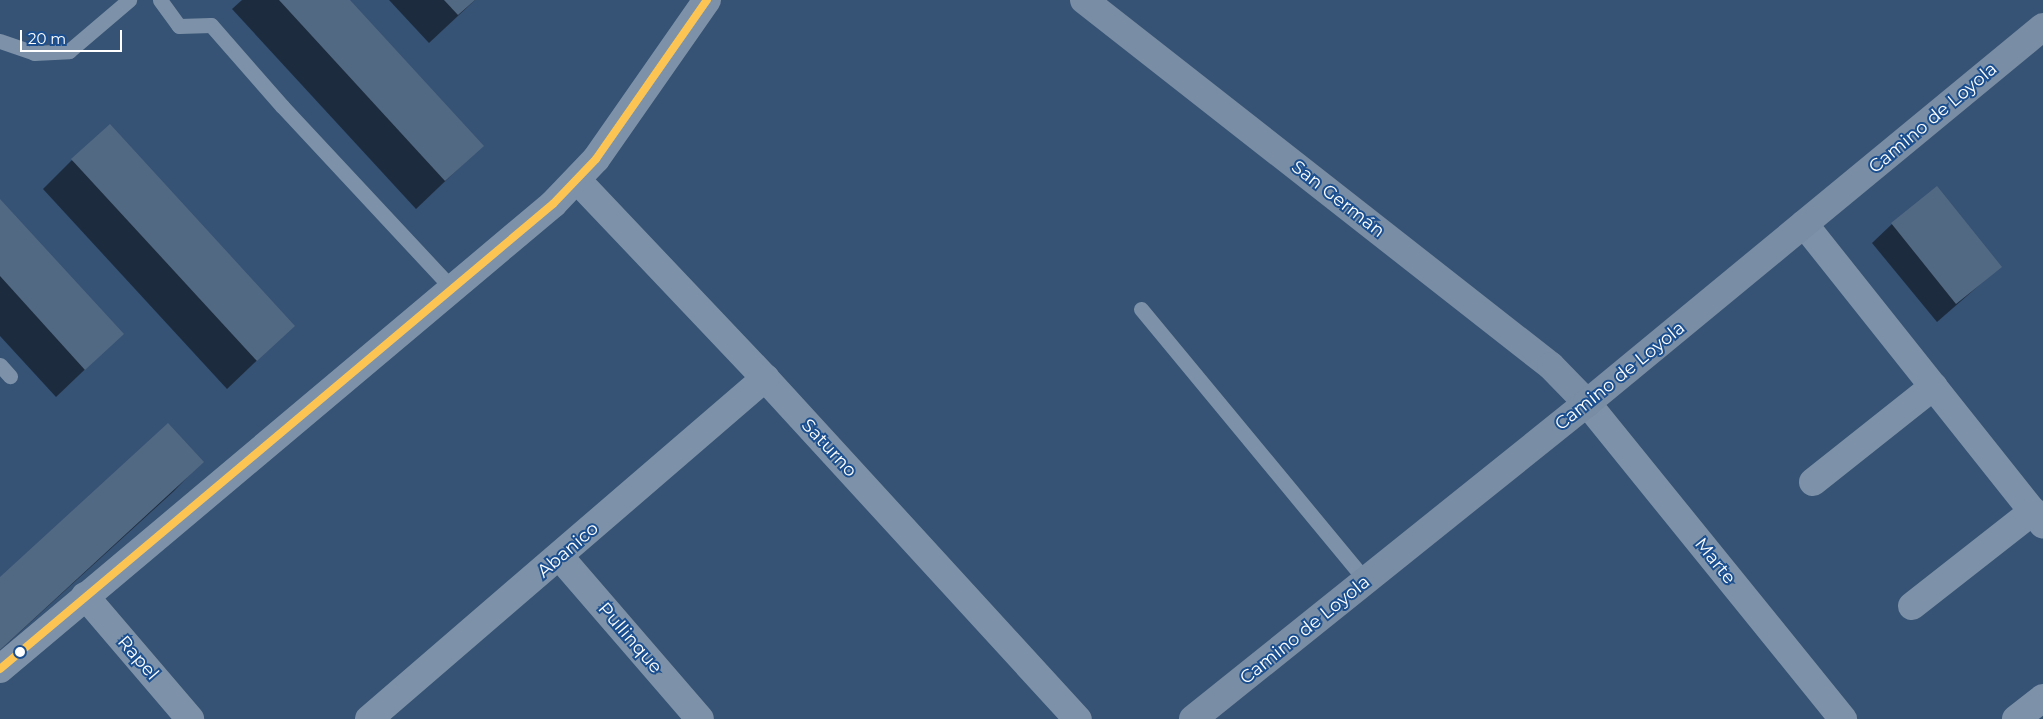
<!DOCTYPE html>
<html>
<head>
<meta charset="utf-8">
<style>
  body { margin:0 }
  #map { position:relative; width:2043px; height:719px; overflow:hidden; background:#365274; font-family:Montserrat,sans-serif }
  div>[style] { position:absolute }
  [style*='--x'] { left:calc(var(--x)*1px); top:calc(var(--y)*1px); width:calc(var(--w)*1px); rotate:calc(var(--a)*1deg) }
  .shadow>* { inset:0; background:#0007 }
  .building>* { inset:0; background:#526984 }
  .lane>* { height:15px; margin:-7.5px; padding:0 7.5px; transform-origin:7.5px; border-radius:7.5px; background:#7d92a8 }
  .street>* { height:28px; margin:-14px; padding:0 14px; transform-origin:14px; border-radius:14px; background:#7d92a8 }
  .secondary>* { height:28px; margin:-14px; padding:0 14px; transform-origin:14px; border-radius:14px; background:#798da4 }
  .bus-1>* { height:8px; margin:-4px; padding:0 4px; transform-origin:4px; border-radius:4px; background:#fcc553 }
  .dots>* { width:14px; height:14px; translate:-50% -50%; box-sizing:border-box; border:2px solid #1b4f8f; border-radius:50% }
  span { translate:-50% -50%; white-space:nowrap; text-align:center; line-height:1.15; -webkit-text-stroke:4px #1b4f8f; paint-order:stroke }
  .street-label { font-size:18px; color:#fff }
  .scale { position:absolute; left:20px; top:30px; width:102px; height:22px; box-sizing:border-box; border:2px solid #fff; border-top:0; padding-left:6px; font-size:15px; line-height:18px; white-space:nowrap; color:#fff; -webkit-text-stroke:4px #1b4f8f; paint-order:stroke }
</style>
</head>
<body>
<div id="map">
  <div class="shadow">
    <i style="clip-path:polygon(242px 0,348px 0,482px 146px,416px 209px,232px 9px)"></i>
    <i style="clip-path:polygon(389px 0,475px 0,429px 43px)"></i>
    <i style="clip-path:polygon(72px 160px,293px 326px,227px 389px,43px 189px)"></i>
    <i style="clip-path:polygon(0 201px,122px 334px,56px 397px,0 336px)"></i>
    <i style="clip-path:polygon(1892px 224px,2000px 267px,1937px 322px,1872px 243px)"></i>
    <i style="clip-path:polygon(202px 462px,174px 491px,0 650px,0 579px)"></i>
  </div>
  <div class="building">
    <i style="clip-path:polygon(279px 0,350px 0,484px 146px,445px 181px)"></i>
    <i style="clip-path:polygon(444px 0,475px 0,458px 15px)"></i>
    <i style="clip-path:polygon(110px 124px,295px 326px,257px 361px,71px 159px)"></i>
    <i style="clip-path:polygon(1937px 186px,2002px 267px,1956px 304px,1891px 223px)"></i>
    <i style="clip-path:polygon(0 199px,124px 334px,85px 370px,0 276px)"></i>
    <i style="clip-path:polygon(168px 423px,204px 462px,0 650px,0 577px)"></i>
  </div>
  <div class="lane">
    <i style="--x:160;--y:0;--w:32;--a:54"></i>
    <i style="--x:179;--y:26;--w:32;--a:-2"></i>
    <i style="--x:211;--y:25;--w:108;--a:48.8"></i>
    <i style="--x:282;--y:106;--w:248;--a:47"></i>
    <i style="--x:0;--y:41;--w:36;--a:19"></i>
    <i style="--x:34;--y:53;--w:35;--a:-3"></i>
    <i style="--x:69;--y:51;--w:79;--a:-40.4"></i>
    <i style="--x:1141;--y:309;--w:353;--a:50.4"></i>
    <i style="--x:0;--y:365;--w:15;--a:48"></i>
  </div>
  <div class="street">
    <i style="--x:578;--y:181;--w:272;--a:46.5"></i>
    <i style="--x:765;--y:378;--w:463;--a:47.5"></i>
    <i style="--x:1804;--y:224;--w:384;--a:51.5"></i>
    <i style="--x:1587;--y:403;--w:407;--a:51"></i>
    <i style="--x:1813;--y:482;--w:154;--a:-38.4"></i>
    <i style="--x:560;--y:557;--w:214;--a:49.2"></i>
    <i style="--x:85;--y:596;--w:162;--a:49.5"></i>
    <i style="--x:1912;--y:606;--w:154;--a:-38.1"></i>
    <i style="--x:0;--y:669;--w:723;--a:-40.06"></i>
    <i style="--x:553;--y:204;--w:62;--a:-46.3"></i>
    <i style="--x:596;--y:159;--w:194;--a:-55.1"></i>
    <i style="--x:369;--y:719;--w:523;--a:-40.73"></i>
    <i style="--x:2016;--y:719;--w:34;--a:-38"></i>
  </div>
  <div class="secondary">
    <i style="--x:1084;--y:0;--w:593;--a:38.09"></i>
    <i style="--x:1551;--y:366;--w:52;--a:45.8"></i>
    <i style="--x:1193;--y:719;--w:505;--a:-38.73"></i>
    <i style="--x:1587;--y:403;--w:591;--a:-39.51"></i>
  </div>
  <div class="bus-1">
    <i style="--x:0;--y:669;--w:723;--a:-40.06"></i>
    <i style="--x:553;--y:204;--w:62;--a:-46.3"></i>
    <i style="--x:596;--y:159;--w:194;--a:-55.1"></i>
  </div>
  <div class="dots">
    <i style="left:20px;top:652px;background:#fff"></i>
  </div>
  <div class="street-label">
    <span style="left:1933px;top:118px;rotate:-40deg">Camino de Loyola</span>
    <span style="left:1338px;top:199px;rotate:38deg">San Germán</span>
    <span style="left:1620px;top:376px;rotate:-39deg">Camino de Loyola</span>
    <span style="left:829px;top:448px;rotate:47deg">Saturno</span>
    <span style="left:568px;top:550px;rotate:-41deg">Abanico</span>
    <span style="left:1715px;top:561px;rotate:51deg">Marte</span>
    <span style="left:1305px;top:630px;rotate:-39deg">Camino de Loyola</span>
    <span style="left:630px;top:638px;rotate:49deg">Pullinque</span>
    <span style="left:138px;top:658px;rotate:49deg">Rapel</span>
  </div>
  <div class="scale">20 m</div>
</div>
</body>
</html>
